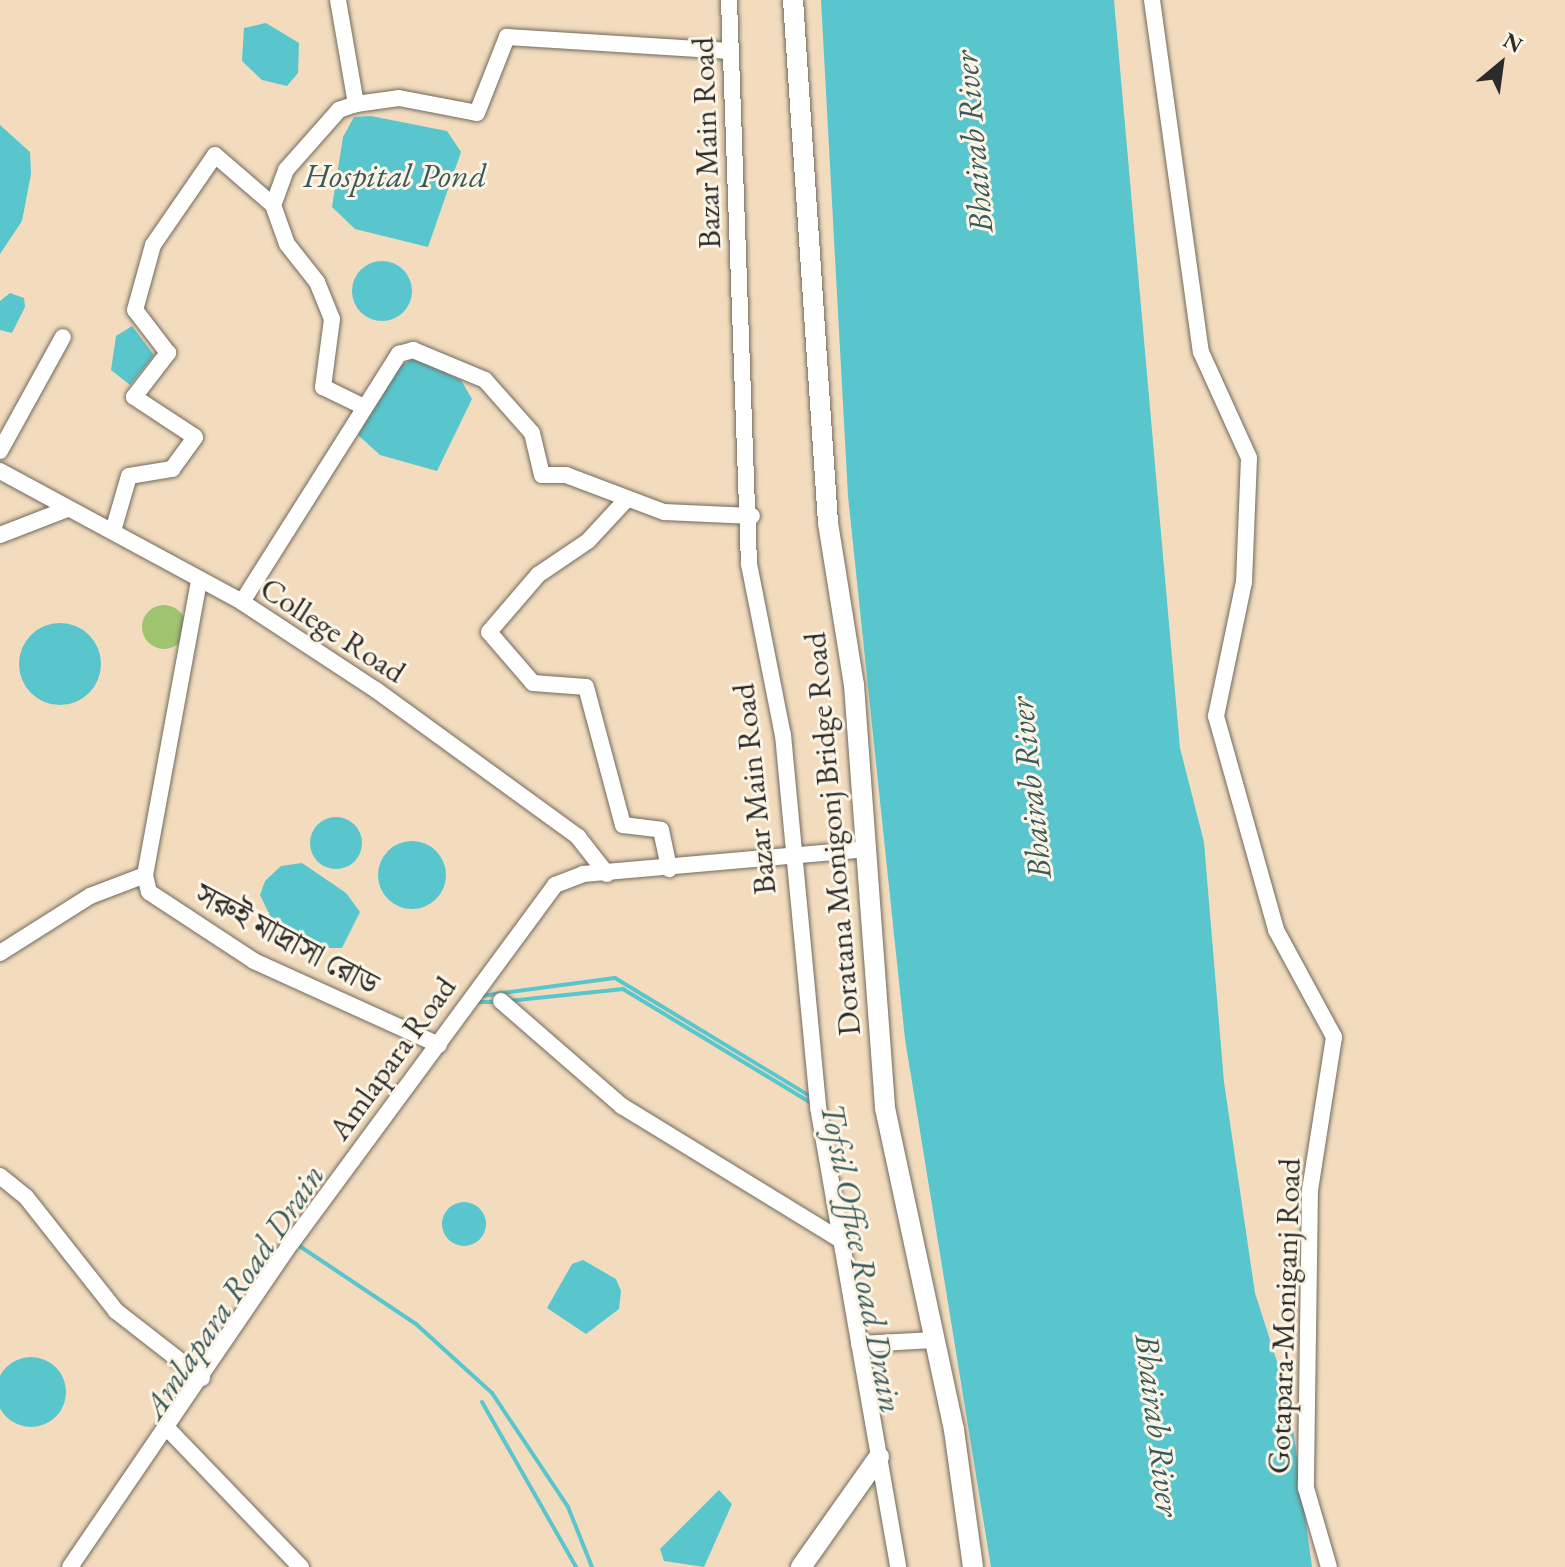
<!DOCTYPE html>
<html>
<head>
<meta charset="utf-8">
<style>
  body { margin:0 }
  #map { position:relative; width:1565px; height:1567px; overflow:hidden; background:#f2dcbd; font-family:"EB Garamond","Noto Serif Bengali",serif }
  div>[style] { position:absolute }
  [style*='--x'] { left:calc(var(--x)*1px); top:calc(var(--y)*1px); width:calc(var(--w)*1px); rotate:calc(var(--a)*1deg) }
  .green>* { inset:0; background:#9fc46f }
  .round { border-radius:50% }
  .water>* { inset:0; background:#59c6ce }
  .stream>* { height:4px; margin:-2px; padding:0 2px; transform-origin:2px; border-radius:2px; background:#59c6ce }
  .roads { filter:drop-shadow(0 0 2px #71695e) drop-shadow(0 0 2px #71695e) }
  .minor>* { height:16px; margin:-8px; padding:0 8px; transform-origin:8px; border-radius:8px; background:#fff }
  .major>* { height:20px; margin:-10px; padding:0 10px; transform-origin:10px; border-radius:10px; background:#fff }
  span { translate:-50% -50%; white-space:nowrap; text-align:center; line-height:1.15; -webkit-text-stroke:6px #fcf5e5; paint-order:stroke }
  .street-label { font-size:32px; color:#2b2b2b }
  .water-label { font-size:34px; color:#395a5c; font-style:italic }
  .north { position:absolute; left:1461px; top:24px; width:80px; height:80px; -webkit-text-stroke:6px #fcf5e5; paint-order:stroke; rotate:29deg; font-size:22px; font-weight:700; line-height:32px; text-align:center; color:#2b2b2b }
  .north::after { content:''; display:block; margin:auto; width:28px; height:36px; background:#2b2b2b; clip-path:polygon(50% 0,100% 100%,50% 72%,0 100%) }
</style>
</head>
<body>
<div id="map">
  <div class="green">
    <i class="round" style="left:142px;top:605px;width:44px;height:44px"></i>
  </div>
  <div class="water">
    <i style="clip-path:polygon(821px 0,1114px 0,1180px 748px,1204px 842px,1224px 1082px,1255px 1293px,1289px 1399px,1312px 1567px,991px 1567px,905px 1039px,848px 496px)"></i>
    <i style="clip-path:polygon(266px 23px,299px 43px,298px 73px,287px 86px,262px 80px,242px 61px,244px 28px)"></i>
    <i style="clip-path:polygon(371px 116px,447px 131px,461px 152px,428px 247px,355px 229px,332px 207px,343px 137px,354px 117px)"></i>
    <i style="clip-path:polygon(0 125px,30px 152px,31px 174px,22px 221px,0 254px)"></i>
    <i class="round" style="left:352px;top:261px;width:60px;height:60px"></i>
    <i style="clip-path:polygon(10px 293px,24px 298px,25px 307px,12px 333px,0 330px,0 301px)"></i>
    <i style="clip-path:polygon(132px 326px,154px 355px,130px 385px,111px 370px,116px 336px)"></i>
    <i style="clip-path:polygon(414px 358px,461px 380px,472px 399px,437px 471px,380px 455px,358px 435px,399px 367px)"></i>
    <i class="round" style="left:19px;top:623px;width:82px;height:82px"></i>
    <i class="round" style="left:310px;top:817px;width:52px;height:52px"></i>
    <i class="round" style="left:378px;top:841px;width:68px;height:68px"></i>
    <i style="clip-path:polygon(302px 863px,346px 893px,360px 912px,342px 948px,324px 948px,272px 920px,260px 895px,265px 881px,281px 866px)"></i>
    <i class="round" style="left:442px;top:1202px;width:44px;height:44px"></i>
    <i style="clip-path:polygon(583px 1260px,616px 1279px,621px 1291px,619px 1309px,586px 1334px,547px 1308px,572px 1264px)"></i>
    <i class="round" style="left:-4px;top:1357px;width:70px;height:70px"></i>
    <i style="clip-path:polygon(719px 1490px,732px 1504px,704px 1567px,664px 1561px,660px 1549px)"></i>
  </div>
  <div class="stream">
    <i style="--x:481;--y:996;--w:135;--a:-7.7"></i>
    <i style="--x:615;--y:978;--w:228;--a:31.2"></i>
    <i style="--x:507;--y:1001;--w:117;--a:-5.9"></i>
    <i style="--x:623;--y:989;--w:222;--a:31.2"></i>
    <i style="--x:475;--y:1002;--w:23;--a:0"></i>
    <i style="--x:295;--y:1243;--w:146;--a:33.8"></i>
    <i style="--x:416;--y:1324;--w:103;--a:42.2"></i>
    <i style="--x:492;--y:1393;--w:137;--a:56.3"></i>
    <i style="--x:568;--y:1507;--w:65;--a:68.2"></i>
    <i style="--x:482;--y:1402;--w:190;--a:60.3"></i>
  </div>
  <div class="roads">
    <div class="minor">
      <i style="--x:338;--y:0;--w:106;--a:80.2"></i>
      <i style="--x:356;--y:104;--w:43;--a:-7.9"></i>
      <i style="--x:399;--y:98;--w:79;--a:10.9"></i>
      <i style="--x:477;--y:113;--w:82;--a:-68.5"></i>
      <i style="--x:507;--y:37;--w:223;--a:3.6"></i>
      <i style="--x:729;--y:0;--w:564;--a:87.97"></i>
      <i style="--x:749;--y:564;--w:174;--a:78.8"></i>
      <i style="--x:783;--y:735;--w:374;--a:84.6"></i>
      <i style="--x:818;--y:1107;--w:467;--a:80.1"></i>
      <i style="--x:1152;--y:0;--w:355;--a:82.1"></i>
      <i style="--x:1201;--y:352;--w:116;--a:65.6"></i>
      <i style="--x:1249;--y:458;--w:124;--a:92.3"></i>
      <i style="--x:1244;--y:582;--w:137;--a:101.8"></i>
      <i style="--x:1216;--y:716;--w:222;--a:74.3"></i>
      <i style="--x:1276;--y:930;--w:122;--a:61.5"></i>
      <i style="--x:1334;--y:1037;--w:155;--a:98.9"></i>
      <i style="--x:1310;--y:1190;--w:298;--a:90.8"></i>
      <i style="--x:1306;--y:1488;--w:82;--a:73.8"></i>
      <i style="--x:356;--y:104;--w:18;--a:161"></i>
      <i style="--x:339;--y:110;--w:80;--a:131.5"></i>
      <i style="--x:286;--y:170;--w:37;--a:110"></i>
      <i style="--x:273;--y:205;--w:41;--a:70.3"></i>
      <i style="--x:287;--y:244;--w:48;--a:51.7"></i>
      <i style="--x:317;--y:282;--w:40;--a:68"></i>
      <i style="--x:332;--y:319;--w:69;--a:97.5"></i>
      <i style="--x:323;--y:387;--w:46;--a:26"></i>
      <i style="--x:0;--y:451;--w:130;--a:-61.1"></i>
      <i style="--x:0;--y:471;--w:275;--a:28.4"></i>
      <i style="--x:242;--y:602;--w:160;--a:33.3"></i>
      <i style="--x:376;--y:690;--w:250;--a:36"></i>
      <i style="--x:578;--y:837;--w:47;--a:51.9"></i>
      <i style="--x:625;--y:501;--w:54;--a:132.8"></i>
      <i style="--x:588;--y:541;--w:60;--a:145.8"></i>
      <i style="--x:538;--y:575;--w:75;--a:130.7"></i>
      <i style="--x:489;--y:632;--w:67;--a:49.2"></i>
      <i style="--x:533;--y:683;--w:53;--a:4.3"></i>
      <i style="--x:586;--y:687;--w:143;--a:75"></i>
      <i style="--x:623;--y:825;--w:38;--a:7"></i>
      <i style="--x:661;--y:830;--w:40;--a:78"></i>
      <i style="--x:113;--y:531;--w:57;--a:-73.8"></i>
      <i style="--x:129;--y:476;--w:44;--a:-9.2"></i>
      <i style="--x:172;--y:469;--w:39;--a:-54"></i>
      <i style="--x:195;--y:437;--w:73;--a:-146.7"></i>
      <i style="--x:134;--y:397;--w:56;--a:-52.3"></i>
      <i style="--x:168;--y:353;--w:54;--a:-127.5"></i>
      <i style="--x:135;--y:310;--w:67;--a:-74.5"></i>
      <i style="--x:153;--y:245;--w:109;--a:-55.4"></i>
      <i style="--x:215;--y:155;--w:77;--a:40.8"></i>
      <i style="--x:0;--y:535;--w:72;--a:-21.2"></i>
      <i style="--x:199;--y:581;--w:299;--a:100.4"></i>
      <i style="--x:145;--y:875;--w:17;--a:77"></i>
      <i style="--x:149;--y:892;--w:126;--a:33.3"></i>
      <i style="--x:254;--y:961;--w:203;--a:24.4"></i>
      <i style="--x:242;--y:602;--w:294;--a:-57.7"></i>
      <i style="--x:399;--y:354;--w:15;--a:-16"></i>
      <i style="--x:413;--y:350;--w:78;--a:22.6"></i>
      <i style="--x:485;--y:380;--w:71;--a:48.4"></i>
      <i style="--x:532;--y:433;--w:43;--a:76.6"></i>
      <i style="--x:542;--y:475;--w:24;--a:0"></i>
      <i style="--x:566;--y:475;--w:105;--a:20.7"></i>
      <i style="--x:664;--y:512;--w:88;--a:2.6"></i>
      <i style="--x:0;--y:953;--w:107;--a:-32.3"></i>
      <i style="--x:90;--y:896;--w:59;--a:-20.9"></i>
      <i style="--x:501;--y:1001;--w:160;--a:41"></i>
      <i style="--x:622;--y:1106;--w:257;--a:31.5"></i>
      <i style="--x:0;--y:1176;--w:33;--a:39"></i>
      <i style="--x:26;--y:1197;--w:145;--a:51.7"></i>
      <i style="--x:116;--y:1311;--w:109;--a:37.9"></i>
      <i style="--x:859;--y:1344;--w:76;--a:-3"></i>
      <i style="--x:168;--y:1429;--w:192;--a:46.1"></i>
      <i style="--x:70;--y:1567;--w:394;--a:-55.7"></i>
      <i style="--x:292;--y:1242;--w:443;--a:-53.6"></i>
      <i style="--x:555;--y:885;--w:30;--a:-21"></i>
      <i style="--x:583;--y:874;--w:286;--a:-5"></i>
    </div>
    <div class="major">
      <i style="--x:793;--y:0;--w:524;--a:86.17"></i>
      <i style="--x:828;--y:523;--w:164;--a:80.9"></i>
      <i style="--x:854;--y:685;--w:424;--a:85.8"></i>
      <i style="--x:885;--y:1108;--w:329;--a:77.9"></i>
      <i style="--x:954;--y:1430;--w:138;--a:82.1"></i>
      <i style="--x:801;--y:1567;--w:135;--a:-54.7"></i>
    </div>
  </div>
  <div class="street-label">
    <span style="left:706px;top:143px;rotate:-92deg">Bazar Main Road</span>
    <span style="left:333px;top:630px;rotate:33deg">College Road</span>
    <span style="left:754px;top:789px;rotate:-96deg">Bazar Main Road</span>
    <span style="left:832px;top:834px;rotate:-95deg">Doratana Monigonj Bridge Road</span>
    <span style="left:287px;top:939px;rotate:28deg">সরুই মাদ্রাসা রোড</span>
    <span style="left:392px;top:1058px;rotate:-54deg">Amlapara Road</span>
    <span style="left:1284px;top:1316px;rotate:-88deg">Gotapara-Moniganj Road</span>
  </div>
  <div class="water-label">
    <span style="left:973px;top:142px;rotate:-95deg">Bhairab River</span>
    <span style="left:395px;top:176px">Hospital Pond</span>
    <span style="left:1030px;top:788px;rotate:-96deg">Bhairab River</span>
    <span style="left:862px;top:1258px;rotate:79deg">Tofsil Office Road Drain</span>
    <span style="left:233px;top:1291px;rotate:-56deg">Amlapara Road Drain</span>
    <span style="left:1158px;top:1425px;rotate:83deg">Bhairab River</span>
  </div>
  <div class="north">N</div>
</div>
</body>
</html>
